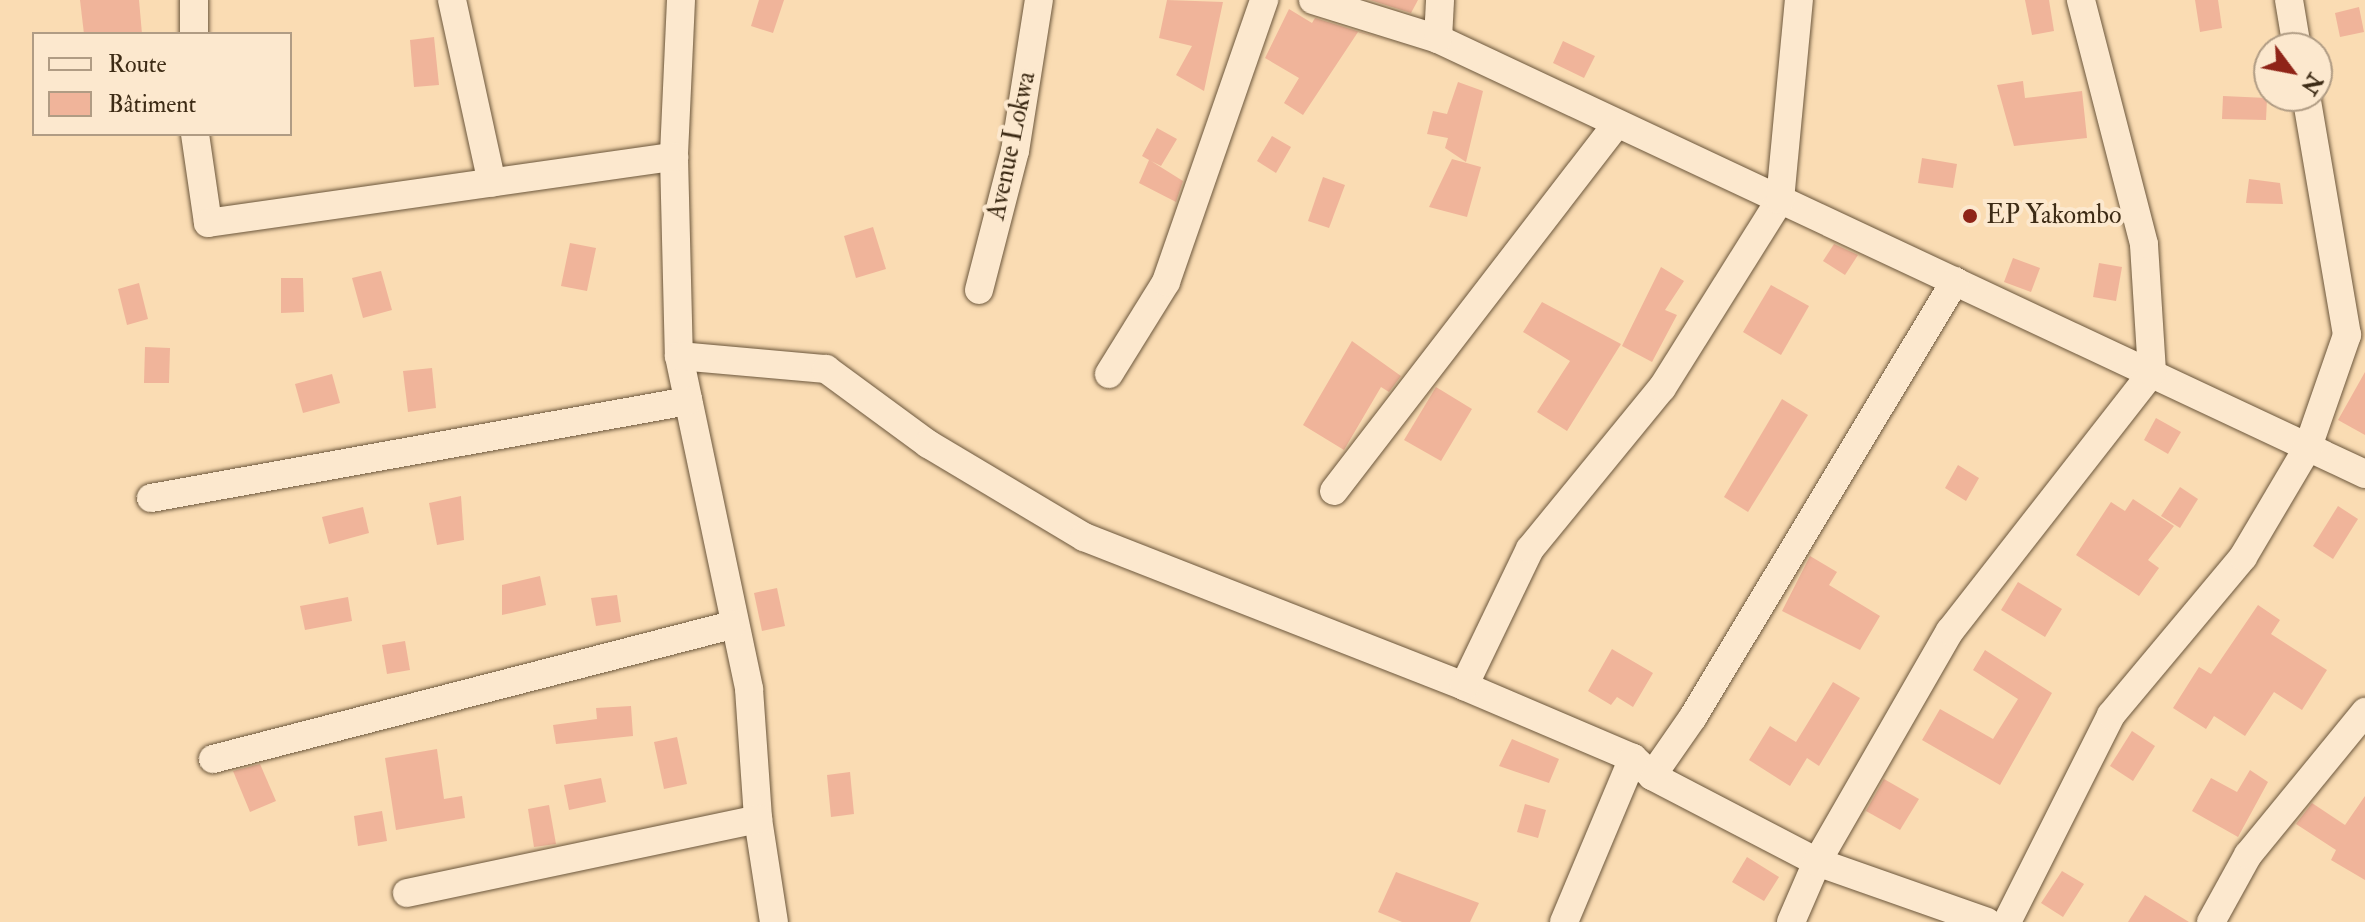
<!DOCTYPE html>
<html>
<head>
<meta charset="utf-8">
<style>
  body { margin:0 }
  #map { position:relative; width:2365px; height:922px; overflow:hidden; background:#fadcb3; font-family:"IM FELL Double Pica",serif }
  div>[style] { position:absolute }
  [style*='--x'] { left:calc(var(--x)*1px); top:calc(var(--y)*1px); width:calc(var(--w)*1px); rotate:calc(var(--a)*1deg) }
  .building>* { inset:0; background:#f0b49a }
  .roads { filter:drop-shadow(0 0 2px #6c573c) drop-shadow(0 0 2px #6c573c) }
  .minor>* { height:28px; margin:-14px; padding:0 14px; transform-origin:14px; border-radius:14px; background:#fce8ce }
  .dots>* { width:22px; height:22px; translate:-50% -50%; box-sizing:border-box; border:4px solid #fce8ce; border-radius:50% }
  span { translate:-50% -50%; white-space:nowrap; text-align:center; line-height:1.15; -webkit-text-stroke:8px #fce8ce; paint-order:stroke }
  .street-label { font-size:26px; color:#3d2b15 }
  .poi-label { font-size:26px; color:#3d2b15 }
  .left { translate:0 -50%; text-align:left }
  .legend { position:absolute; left:32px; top:32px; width:260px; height:104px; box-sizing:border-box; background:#fce8ce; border:2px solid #b09c84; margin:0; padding:10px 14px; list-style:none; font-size:24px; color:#3d2b15 }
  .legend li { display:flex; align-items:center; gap:16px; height:40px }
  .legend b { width:40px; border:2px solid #b09c84 }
  .north { position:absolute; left:2253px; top:32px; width:80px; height:80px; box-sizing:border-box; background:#fce8ce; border:2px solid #b09c84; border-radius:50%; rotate:122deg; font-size:22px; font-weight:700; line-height:32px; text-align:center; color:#3d2b15 }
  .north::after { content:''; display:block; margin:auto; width:28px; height:36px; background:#8f2418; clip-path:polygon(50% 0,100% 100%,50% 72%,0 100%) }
</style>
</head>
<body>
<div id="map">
  <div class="building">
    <i style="clip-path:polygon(80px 0,139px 0,142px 34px,84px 34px)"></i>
    <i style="clip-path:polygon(759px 0,784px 0,773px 33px,751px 26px)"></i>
    <i style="clip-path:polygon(1167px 0,1223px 2px,1204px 91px,1176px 75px,1192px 46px,1159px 38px)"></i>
    <i style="clip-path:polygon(1370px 0,1418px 0,1411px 13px)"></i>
    <i style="clip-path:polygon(2025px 0,2049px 0,2054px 31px,2032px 35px)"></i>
    <i style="clip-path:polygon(2195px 0,2218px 0,2222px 28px,2200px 32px)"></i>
    <i style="clip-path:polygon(2359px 7px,2364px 32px,2340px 37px,2335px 13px)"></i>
    <i style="clip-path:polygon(1289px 9px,1312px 23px,1315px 18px,1392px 42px,1358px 32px,1303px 115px,1284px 103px,1299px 78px,1265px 58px)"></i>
    <i style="clip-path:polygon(434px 37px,439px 85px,414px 87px,410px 40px)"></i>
    <i style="clip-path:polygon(1563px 41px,1595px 56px,1584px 78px,1553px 63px)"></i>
    <i style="clip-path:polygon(2023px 81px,2025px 98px,2082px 91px,2087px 138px,2014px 146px,1997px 85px)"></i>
    <i style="clip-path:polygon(1458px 82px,1483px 91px,1466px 162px,1445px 148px,1448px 138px,1427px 134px,1433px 111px,1447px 114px)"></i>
    <i style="clip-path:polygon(2223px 96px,2267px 98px,2266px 120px,2222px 119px)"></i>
    <i style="clip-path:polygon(1157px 128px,1177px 139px,1161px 166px,1151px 161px,1183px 181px,1176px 202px,1139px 183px,1149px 160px,1142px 156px)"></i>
    <i style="clip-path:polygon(1272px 136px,1291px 147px,1276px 173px,1257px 161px)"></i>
    <i style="clip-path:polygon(1922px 158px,1957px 164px,1953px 188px,1918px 183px)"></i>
    <i style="clip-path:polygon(1452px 159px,1481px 167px,1467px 217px,1429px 207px)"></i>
    <i style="clip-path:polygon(1323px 177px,1345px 185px,1329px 228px,1308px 221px)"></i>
    <i style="clip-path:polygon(2249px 179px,2280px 183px,2283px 204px,2246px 203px)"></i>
    <i style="clip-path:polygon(873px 227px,886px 269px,856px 278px,844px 236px)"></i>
    <i style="clip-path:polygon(570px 243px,596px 248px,587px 291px,561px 286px)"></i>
    <i style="clip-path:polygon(1834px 244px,1858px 255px,1845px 275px,1823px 261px)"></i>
    <i style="clip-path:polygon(2013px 258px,2040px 268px,2031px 292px,2004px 282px)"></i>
    <i style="clip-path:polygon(2099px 263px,2122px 267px,2116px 301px,2093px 297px)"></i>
    <i style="clip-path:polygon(1661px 267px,1684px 281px,1665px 310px,1677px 315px,1652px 362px,1622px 346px)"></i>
    <i style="clip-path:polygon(381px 271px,392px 310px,363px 318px,352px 278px)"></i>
    <i style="clip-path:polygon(281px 278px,303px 278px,304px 312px,281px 313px)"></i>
    <i style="clip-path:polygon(139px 283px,148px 319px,127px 325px,118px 289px)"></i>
    <i style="clip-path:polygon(1771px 285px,1809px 306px,1781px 355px,1743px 332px)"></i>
    <i style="clip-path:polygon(1542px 302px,1621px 344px,1567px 431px,1537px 412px,1570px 361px,1523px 332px)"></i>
    <i style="clip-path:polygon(1352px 341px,1401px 376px,1389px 392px,1381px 387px,1344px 450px,1303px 425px)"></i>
    <i style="clip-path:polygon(145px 347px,170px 348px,169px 383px,144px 383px)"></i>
    <i style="clip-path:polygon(432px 368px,436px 408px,408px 412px,403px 371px)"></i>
    <i style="clip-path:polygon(2365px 372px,2365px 435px,2338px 420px)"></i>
    <i style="clip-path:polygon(332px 374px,340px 403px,303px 413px,295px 384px)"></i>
    <i style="clip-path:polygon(1436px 387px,1472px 409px,1441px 461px,1404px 440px)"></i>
    <i style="clip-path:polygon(1782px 399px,1808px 415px,1748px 512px,1724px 497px)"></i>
    <i style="clip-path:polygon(2156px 418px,2181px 432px,2168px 454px,2144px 440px)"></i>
    <i style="clip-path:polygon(1958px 465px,1979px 478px,1966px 501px,1945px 488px)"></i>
    <i style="clip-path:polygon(2180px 487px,2198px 499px,2180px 528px,2161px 516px)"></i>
    <i style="clip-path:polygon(461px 496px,464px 540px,437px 545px,429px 503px)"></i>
    <i style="clip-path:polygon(2133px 499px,2174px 526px,2148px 560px,2159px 568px,2139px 596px,2076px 555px,2111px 502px,2125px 511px)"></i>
    <i style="clip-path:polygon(2338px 506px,2358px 519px,2333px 559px,2313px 546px)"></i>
    <i style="clip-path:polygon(363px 507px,369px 533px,329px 544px,322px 517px)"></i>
    <i style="clip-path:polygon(1810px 556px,1837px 572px,1829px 585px,1880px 616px,1860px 650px,1782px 611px)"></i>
    <i style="clip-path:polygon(540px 576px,546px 605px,502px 615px,502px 585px)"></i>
    <i style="clip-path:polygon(2018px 582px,2062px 609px,2045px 637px,2001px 610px)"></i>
    <i style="clip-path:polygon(777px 588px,785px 626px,762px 631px,754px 593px)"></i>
    <i style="clip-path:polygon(617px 595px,621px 622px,596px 626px,591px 598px)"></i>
    <i style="clip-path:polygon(348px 597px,352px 621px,305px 630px,300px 606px)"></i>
    <i style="clip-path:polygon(2258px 605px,2280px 620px,2271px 634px,2327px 670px,2302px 710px,2274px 692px,2245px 736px,2214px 716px,2206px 729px,2173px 708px,2199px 667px,2211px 674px)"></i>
    <i style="clip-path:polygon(405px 641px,410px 670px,387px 674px,382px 645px)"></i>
    <i style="clip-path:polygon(1612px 649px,1653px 673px,1633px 707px,1617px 697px,1611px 705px,1588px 691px)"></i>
    <i style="clip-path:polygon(1985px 650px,2052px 693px,2000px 785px,1922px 740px,1940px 709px,1993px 739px,2018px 699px,1973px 670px)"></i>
    <i style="clip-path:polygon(1833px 682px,1860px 698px,1819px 766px,1807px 758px,1790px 786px,1749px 760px,1770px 726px,1796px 742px)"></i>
    <i style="clip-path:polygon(631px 706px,633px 736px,556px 744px,553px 725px,597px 719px,596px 708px)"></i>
    <i style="clip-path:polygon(2132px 731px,2155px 746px,2133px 781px,2110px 766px)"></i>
    <i style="clip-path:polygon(677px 737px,687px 784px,664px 789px,654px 742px)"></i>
    <i style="clip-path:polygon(1512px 739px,1559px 759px,1549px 783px,1499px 766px)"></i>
    <i style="clip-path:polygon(437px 749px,444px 799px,462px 796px,465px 818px,396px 830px,385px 758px)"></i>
    <i style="clip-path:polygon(260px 764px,276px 801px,250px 812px,233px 771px)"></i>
    <i style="clip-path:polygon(2250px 770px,2268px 782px,2238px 837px,2192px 811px,2211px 778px,2237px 792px)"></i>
    <i style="clip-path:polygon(850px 772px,854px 814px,831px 817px,827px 775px)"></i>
    <i style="clip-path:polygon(601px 778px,606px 802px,569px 810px,564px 785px)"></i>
    <i style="clip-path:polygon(1884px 779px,1919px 799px,1900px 830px,1866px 811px)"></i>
    <i style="clip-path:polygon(2365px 796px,2365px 880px,2331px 860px,2336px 850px,2296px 824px,2312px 803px,2345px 825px)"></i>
    <i style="clip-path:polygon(1525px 804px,1546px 810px,1538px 838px,1517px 832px)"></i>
    <i style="clip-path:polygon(549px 805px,556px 844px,534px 847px,528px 809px)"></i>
    <i style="clip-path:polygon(382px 811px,387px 841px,358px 846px,354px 816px)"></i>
    <i style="clip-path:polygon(1747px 857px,1779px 877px,1764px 901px,1732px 882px)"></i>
    <i style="clip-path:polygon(2062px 871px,2084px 884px,2063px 917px,2041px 903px)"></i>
    <i style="clip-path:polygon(1396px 872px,1479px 903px,1470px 922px,1402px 922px,1378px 912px)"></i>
    <i style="clip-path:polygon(2145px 895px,2189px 922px,2128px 922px)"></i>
  </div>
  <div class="roads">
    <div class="minor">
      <i style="--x:194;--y:0;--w:34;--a:90"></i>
      <i style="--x:452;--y:0;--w:187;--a:77.7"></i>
      <i style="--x:681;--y:0;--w:157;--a:92.6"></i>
      <i style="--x:674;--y:157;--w:199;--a:88.6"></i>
      <i style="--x:679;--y:356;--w:340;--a:78.1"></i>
      <i style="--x:749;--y:689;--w:130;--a:86"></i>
      <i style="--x:758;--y:819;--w:104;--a:81.2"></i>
      <i style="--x:1313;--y:0;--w:131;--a:17.3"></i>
      <i style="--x:1438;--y:39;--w:1024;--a:25.14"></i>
      <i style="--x:2289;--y:0;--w:49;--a:80.5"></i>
      <i style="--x:1438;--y:39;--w:39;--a:-87"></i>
      <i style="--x:195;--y:134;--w:90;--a:81.7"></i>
      <i style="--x:208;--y:223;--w:471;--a:-8.1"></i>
      <i style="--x:1955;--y:281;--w:509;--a:121"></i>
      <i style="--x:1693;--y:717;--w:72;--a:124.8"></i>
      <i style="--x:1652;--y:776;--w:186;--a:27.5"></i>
      <i style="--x:1817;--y:862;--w:180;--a:19.4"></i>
      <i style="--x:979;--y:290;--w:144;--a:-75.5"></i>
      <i style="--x:1015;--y:151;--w:153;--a:-81"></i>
      <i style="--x:679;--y:356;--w:148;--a:5.1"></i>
      <i style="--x:826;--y:369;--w:127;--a:36.3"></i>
      <i style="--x:928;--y:444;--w:182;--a:30.8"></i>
      <i style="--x:1084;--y:537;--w:408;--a:21.4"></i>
      <i style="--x:1464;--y:686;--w:184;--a:23.1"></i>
      <i style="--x:1633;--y:758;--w:26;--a:43"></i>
      <i style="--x:1109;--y:374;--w:108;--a:-58.2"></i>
      <i style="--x:1166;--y:282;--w:299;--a:-70.8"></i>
      <i style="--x:1334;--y:491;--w:463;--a:-52.4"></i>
      <i style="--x:151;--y:498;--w:546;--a:-10.24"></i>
      <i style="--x:1464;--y:686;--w:152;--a:-64.3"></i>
      <i style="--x:1530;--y:549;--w:208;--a:-50.7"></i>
      <i style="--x:1662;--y:388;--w:222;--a:-57.9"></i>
      <i style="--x:1780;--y:200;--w:201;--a:-84.6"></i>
      <i style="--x:213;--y:759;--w:536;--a:-14.48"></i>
      <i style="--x:407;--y:893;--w:359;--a:-11.9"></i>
      <i style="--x:1564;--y:922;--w:178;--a:-67.2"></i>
      <i style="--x:1791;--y:922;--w:65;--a:-66.6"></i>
      <i style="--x:1817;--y:862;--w:267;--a:-60.1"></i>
      <i style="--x:1950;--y:631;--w:328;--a:-52"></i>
      <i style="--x:2152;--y:372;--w:128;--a:-93.6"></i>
      <i style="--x:2144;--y:244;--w:252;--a:-104.5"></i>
      <i style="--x:2007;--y:922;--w:232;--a:-63.3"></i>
      <i style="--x:2111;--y:715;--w:206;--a:-50.1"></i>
      <i style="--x:2243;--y:557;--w:128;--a:-59.4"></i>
      <i style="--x:2308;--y:447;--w:119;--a:-70.8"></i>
      <i style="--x:2347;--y:335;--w:242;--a:-99.7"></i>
      <i style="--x:2211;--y:922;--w:77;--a:-61.1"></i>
      <i style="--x:2248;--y:855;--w:185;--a:-50.7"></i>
    </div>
  </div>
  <div class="dots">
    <i style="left:1970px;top:216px;background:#8f2418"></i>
  </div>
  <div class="street-label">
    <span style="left:1012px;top:146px;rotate:-78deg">Avenue Lokwa</span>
  </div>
  <div class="poi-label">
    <span class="left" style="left:1986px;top:216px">EP Yakombo</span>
  </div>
  <ul class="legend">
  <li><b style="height:10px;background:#fce8ce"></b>Route</li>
  <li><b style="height:22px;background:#f0b49a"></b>Bâtiment</li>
  </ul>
  <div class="north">N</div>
</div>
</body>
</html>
